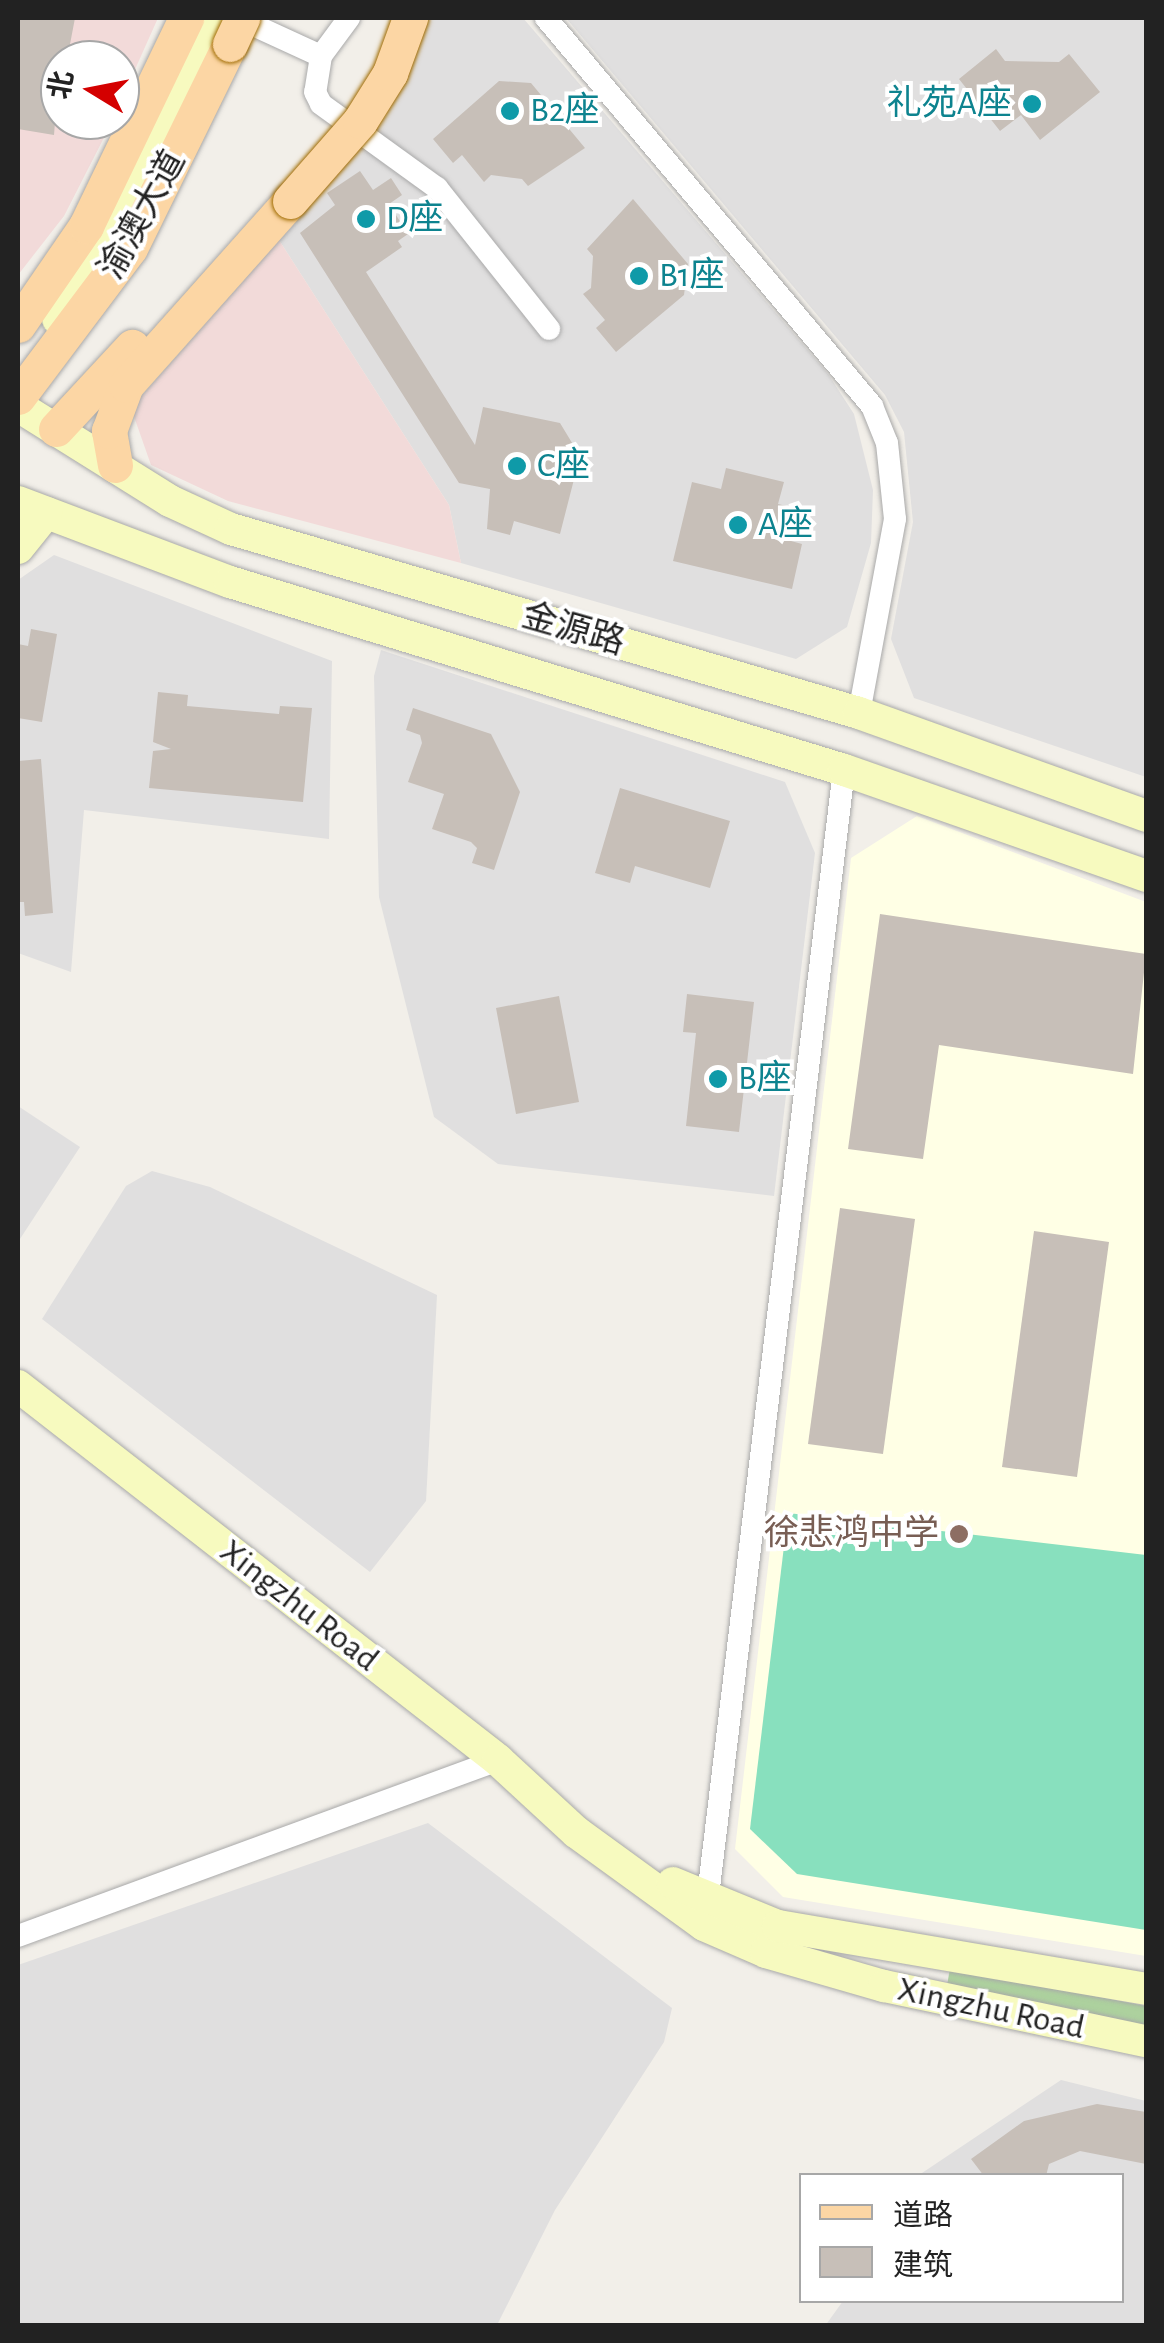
<!DOCTYPE html>
<html>
<head>
<meta charset="utf-8">
<style>
  body { margin:0 }
  #map { position:relative; width:1164px; height:2343px; overflow:hidden; background:#f2efe9; font-family:"Alegreya Sans","Noto Sans SC",sans-serif }
  div>[style] { position:absolute }
  [style*='--x'] { left:calc(var(--x)*1px); top:calc(var(--y)*1px); width:calc(var(--w)*1px); rotate:calc(var(--a)*1deg) }
  .residential>* { inset:0; background:#e0dfdf }
  .commercial>* { inset:0; background:#f2dad9 }
  .education>* { inset:0; background:#ffffe5 }
  .forest>* { inset:0; background:#add19e }
  .pitch>* { inset:0; background:#88e0be }
  .building>* { inset:0; background:#c7bfb8 }
  .roads { filter:drop-shadow(0 0 2px #a9a9a9) drop-shadow(0 0 2px #a9a9a9) }
  .street>* { height:22px; margin:-11px; padding:0 11px; transform-origin:11px; border-radius:11px; background:#fff }
  .secondary>* { height:32px; margin:-16px; padding:0 16px; transform-origin:16px; border-radius:16px; background:#f7fabf }
  .primary>* { height:35px; margin:-17.5px; padding:0 17.5px; transform-origin:17.5px; border-radius:17.5px; background:#fcd6a4 }
  .bridges { filter:drop-shadow(0 0 2px #a06b00) drop-shadow(0 0 2px #a06b00) }
  .primary-bridge>* { height:35px; margin:-17.5px; padding:0 17.5px; transform-origin:17.5px; border-radius:17.5px; background:#fcd6a4 }
  .dots>* { width:28px; height:28px; translate:-50% -50%; box-sizing:border-box; border:5px solid #fff; border-radius:50% }
  span { translate:-50% -50%; white-space:nowrap; text-align:center; line-height:1.15; -webkit-text-stroke:8px #fff; paint-order:stroke }
  .culture-label { font-size:35px; color:#0d838f }
  .right { translate:-100% -50%; text-align:right }
  .left { translate:0 -50%; text-align:left }
  .street-label { font-size:35px; color:#222 }
  .education-label { font-size:35px; color:#785e54 }
  .frame { position:absolute; inset:0; border:20px solid #222; pointer-events:none }
  .legend { position:absolute; left:799px; top:2173px; width:325px; height:130px; box-sizing:border-box; background:#fff; border:2px solid #a7a7a7; margin:0; padding:12px 18px; list-style:none; font-size:30px; color:#222 }
  .legend li { display:flex; align-items:center; gap:20px; height:50px }
  .legend b { width:50px; border:2px solid #a7a7a7 }
  .north { position:absolute; left:40px; top:40px; width:100px; height:100px; box-sizing:border-box; background:#fff; border:2px solid #a7a7a7; border-radius:50%; rotate:280deg; font-size:28px; font-weight:700; line-height:40px; text-align:center; color:#222 }
  .north::after { content:''; display:block; margin:auto; width:35px; height:45px; background:#d40000; clip-path:polygon(50% 0,100% 100%,50% 72%,0 100%) }
</style>
</head>
<body>
<div id="map">
  <div class="residential">
    <i style="clip-path:polygon(430px 18px,523px 18px,828px 374px,854px 414px,873px 490px,871px 543px,847px 627px,796px 659px,461px 563px,449px 505px,279px 240px,386px 116px)"></i>
    <i style="clip-path:polygon(566px 18px,1146px 18px,1146px 777px,914px 698px,891px 639px,913px 522px,904px 432px,885px 395px)"></i>
    <i style="clip-path:polygon(54px 555px,332px 661px,329px 839px,84px 810px,71px 972px,18px 953px,18px 580px)"></i>
    <i style="clip-path:polygon(381px 650px,785px 782px,815px 853px,774px 1196px,498px 1164px,434px 1117px,379px 897px,374px 676px)"></i>
    <i style="clip-path:polygon(18px 1106px,80px 1147px,18px 1242px)"></i>
    <i style="clip-path:polygon(152px 1171px,210px 1187px,437px 1295px,426px 1501px,370px 1572px,42px 1319px,126px 1186px)"></i>
    <i style="clip-path:polygon(428px 1823px,672px 2008px,664px 2042px,555px 2210px,497px 2325px,18px 2325px,18px 1965px)"></i>
    <i style="clip-path:polygon(1061px 2080px,1146px 2101px,1146px 2325px,825px 2326px,843px 2301px,1122px 2300px,1122px 2176px,919px 2175px)"></i>
  </div>
  <div class="commercial">
    <i style="clip-path:polygon(18px 18px,158px 18px,120px 103px,120px 60px,60px 60px,60px 120px,113px 120px,64px 216px,18px 275px)"></i>
    <i style="clip-path:polygon(279px 240px,449px 505px,461px 563px,228px 501px,151px 465px,131px 408px)"></i>
  </div>
  <div class="education">
    <i style="clip-path:polygon(917px 816px,1146px 902px,1146px 1956px,783px 1897px,735px 1849px,851px 858px)"></i>
  </div>
  <div class="forest">
    <i style="clip-path:polygon(950px 1968px,1146px 2006px,1146px 2033px,947px 1986px)"></i>
  </div>
  <div class="pitch">
    <i style="clip-path:polygon(788px 1513px,1146px 1555px,1146px 1930px,797px 1874px,750px 1829px)"></i>
  </div>
  <div class="building">
    <i style="clip-path:polygon(18px 18px,75px 18px,67px 60px,60px 60px,54px 135px,18px 129px)"></i>
    <i style="clip-path:polygon(996px 49px,1005px 61px,1059px 62px,1069px 54px,1100px 92px,1040px 140px,1021px 115px,1000px 131px,959px 79px)"></i>
    <i style="clip-path:polygon(499px 81px,531px 83px,585px 148px,528px 186px,522px 179px,491px 175px,484px 182px,462px 155px,453px 163px,433px 139px)"></i>
    <i style="clip-path:polygon(360px 171px,373px 190px,391px 178px,402px 195px,389px 204px,408px 234px,398px 241px,402px 247px,366px 272px,475px 445px,483px 407px,560px 423px,580px 456px,560px 534px,514px 521px,510px 535px,487px 529px,490px 489px,459px 483px,300px 233px,335px 205px,327px 193px)"></i>
    <i style="clip-path:polygon(633px 199px,688px 264px,684px 295px,616px 352px,596px 328px,605px 320px,583px 294px,591px 288px,593px 256px,587px 249px)"></i>
    <i style="clip-path:polygon(726px 468px,784px 482px,778px 504px,799px 509px,791px 541px,802px 544px,792px 589px,673px 561px,692px 482px,721px 489px)"></i>
    <i style="clip-path:polygon(31px 629px,57px 634px,42px 722px,18px 718px,18px 644px,28px 646px)"></i>
    <i style="clip-path:polygon(158px 692px,188px 695px,187px 706px,279px 714px,280px 706px,312px 708px,303px 802px,149px 788px,153px 751px,171px 749px,153px 742px)"></i>
    <i style="clip-path:polygon(413px 708px,491px 734px,520px 792px,494px 870px,472px 863px,477px 848px,471px 842px,432px 829px,444px 794px,408px 782px,422px 743px,420px 735px,406px 730px)"></i>
    <i style="clip-path:polygon(41px 759px,53px 913px,25px 916px,24px 902px,18px 902px,18px 761px)"></i>
    <i style="clip-path:polygon(620px 788px,730px 821px,710px 888px,635px 866px,630px 883px,595px 873px)"></i>
    <i style="clip-path:polygon(880px 914px,1146px 954px,1133px 1074px,939px 1045px,923px 1159px,848px 1149px)"></i>
    <i style="clip-path:polygon(687px 994px,754px 1002px,739px 1132px,686px 1126px,696px 1033px,683px 1032px)"></i>
    <i style="clip-path:polygon(559px 996px,579px 1102px,516px 1114px,496px 1008px)"></i>
    <i style="clip-path:polygon(840px 1208px,915px 1219px,883px 1454px,808px 1444px)"></i>
    <i style="clip-path:polygon(1034px 1231px,1109px 1242px,1077px 1477px,1002px 1467px)"></i>
    <i style="clip-path:polygon(1097px 2104px,1146px 2112px,1146px 2164px,1080px 2151px,1049px 2164px,1046px 2176px,984px 2176px,971px 2159px,1024px 2121px)"></i>
  </div>
  <div class="roads">
    <div class="street">
      <i style="--x:238;--y:18;--w:91;--a:24.6"></i>
      <i style="--x:349;--y:18;--w:47;--a:126.4"></i>
      <i style="--x:321;--y:56;--w:36;--a:99"></i>
      <i style="--x:315;--y:92;--w:13;--a:63"></i>
      <i style="--x:321;--y:104;--w:143;--a:35.9"></i>
      <i style="--x:437;--y:188;--w:180;--a:51.5"></i>
      <i style="--x:546;--y:18;--w:507;--a:49.96"></i>
      <i style="--x:872;--y:406;--w:40;--a:68"></i>
      <i style="--x:887;--y:443;--w:76;--a:84"></i>
      <i style="--x:895;--y:519;--w:197;--a:100.5"></i>
      <i style="--x:706;--y:1912;--w:1150;--a:-83.11"></i>
      <i style="--x:18;--y:1936;--w:511;--a:-20.14"></i>
    </div>
    <div class="secondary">
      <i style="--x:58;--y:319;--w:121;--a:-59.2"></i>
      <i style="--x:120;--y:215;--w:219;--a:-64"></i>
      <i style="--x:18;--y:406;--w:179;--a:32"></i>
      <i style="--x:170;--y:501;--w:67;--a:24.7"></i>
      <i style="--x:231;--y:529;--w:654;--a:16.33"></i>
      <i style="--x:859;--y:713;--w:305;--a:19.7"></i>
      <i style="--x:18;--y:502;--w:227;--a:20.7"></i>
      <i style="--x:230;--y:582;--w:642;--a:17.02"></i>
      <i style="--x:844;--y:770;--w:320;--a:19.3"></i>
      <i style="--x:18;--y:548;--w:45;--a:-51.3"></i>
      <i style="--x:18;--y:1386;--w:609;--a:37.92"></i>
      <i style="--x:498;--y:1760;--w:106;--a:42.7"></i>
      <i style="--x:576;--y:1832;--w:158;--a:36"></i>
      <i style="--x:704;--y:1925;--w:68;--a:23.5"></i>
      <i style="--x:766;--y:1952;--w:123;--a:16.1"></i>
      <i style="--x:884;--y:1986;--w:268;--a:11.9"></i>
      <i style="--x:673;--y:1883;--w:113;--a:22.3"></i>
      <i style="--x:778;--y:1926;--w:373;--a:9.7"></i>
    </div>
    <div class="primary">
      <i style="--x:18;--y:325;--w:120;--a:-55.5"></i>
      <i style="--x:86;--y:226;--w:231;--a:-64.3"></i>
      <i style="--x:18;--y:397;--w:186;--a:-53.1"></i>
      <i style="--x:130;--y:248;--w:227;--a:-63.9"></i>
      <i style="--x:56;--y:429;--w:112;--a:-47.2"></i>
      <i style="--x:115;--y:465;--w:35;--a:-100"></i>
      <i style="--x:109;--y:431;--w:49;--a:-69.7"></i>
      <i style="--x:126;--y:385;--w:246;--a:-48.3"></i>
    </div>
  </div>
  <div class="bridges">
    <div class="primary-bridge">
      <i style="--x:230;--y:44;--w:29;--a:-65"></i>
      <i style="--x:290;--y:201;--w:106;--a:-48.8"></i>
      <i style="--x:360;--y:121;--w:57;--a:-58"></i>
      <i style="--x:390;--y:73;--w:59;--a:-70"></i>
    </div>
  </div>
  <div class="dots">
    <i style="left:1032px;top:104px;background:#0f9aa8"></i>
    <i style="left:510px;top:111px;background:#0f9aa8"></i>
    <i style="left:366px;top:219px;background:#0f9aa8"></i>
    <i style="left:639px;top:276px;background:#0f9aa8"></i>
    <i style="left:517px;top:466px;background:#0f9aa8"></i>
    <i style="left:738px;top:525px;background:#0f9aa8"></i>
    <i style="left:718px;top:1079px;background:#0f9aa8"></i>
    <i style="left:959px;top:1534px;background:#8d6e63"></i>
  </div>
  <div class="culture-label">
    <span class="right" style="left:1012px;top:104px">礼苑A座</span>
    <span class="left" style="left:530px;top:111px">B2座</span>
    <span class="left" style="left:386px;top:219px">D座</span>
    <span class="left" style="left:659px;top:276px">B1座</span>
    <span class="left" style="left:537px;top:466px">C座</span>
    <span class="left" style="left:758px;top:525px">A座</span>
    <span class="left" style="left:738px;top:1079px">B座</span>
  </div>
  <div class="street-label">
    <span style="left:143px;top:215px;rotate:-61deg">渝澳大道</span>
    <span style="left:573px;top:630px;rotate:16deg">金源路</span>
    <span style="left:299px;top:1606px;rotate:38deg">Xingzhu Road</span>
    <span style="left:991px;top:2009px;rotate:12deg">Xingzhu Road</span>
  </div>
  <div class="education-label">
    <span class="right" style="left:939px;top:1534px">徐悲鸿中学</span>
  </div>
  <div class="frame"></div>
  <ul class="legend">
  <li><b style="height:12px;background:#fcd6a4"></b>道路</li>
  <li><b style="height:28px;background:#c7bfb8"></b>建筑</li>
  </ul>
  <div class="north">北</div>
</div>
</body>
</html>
